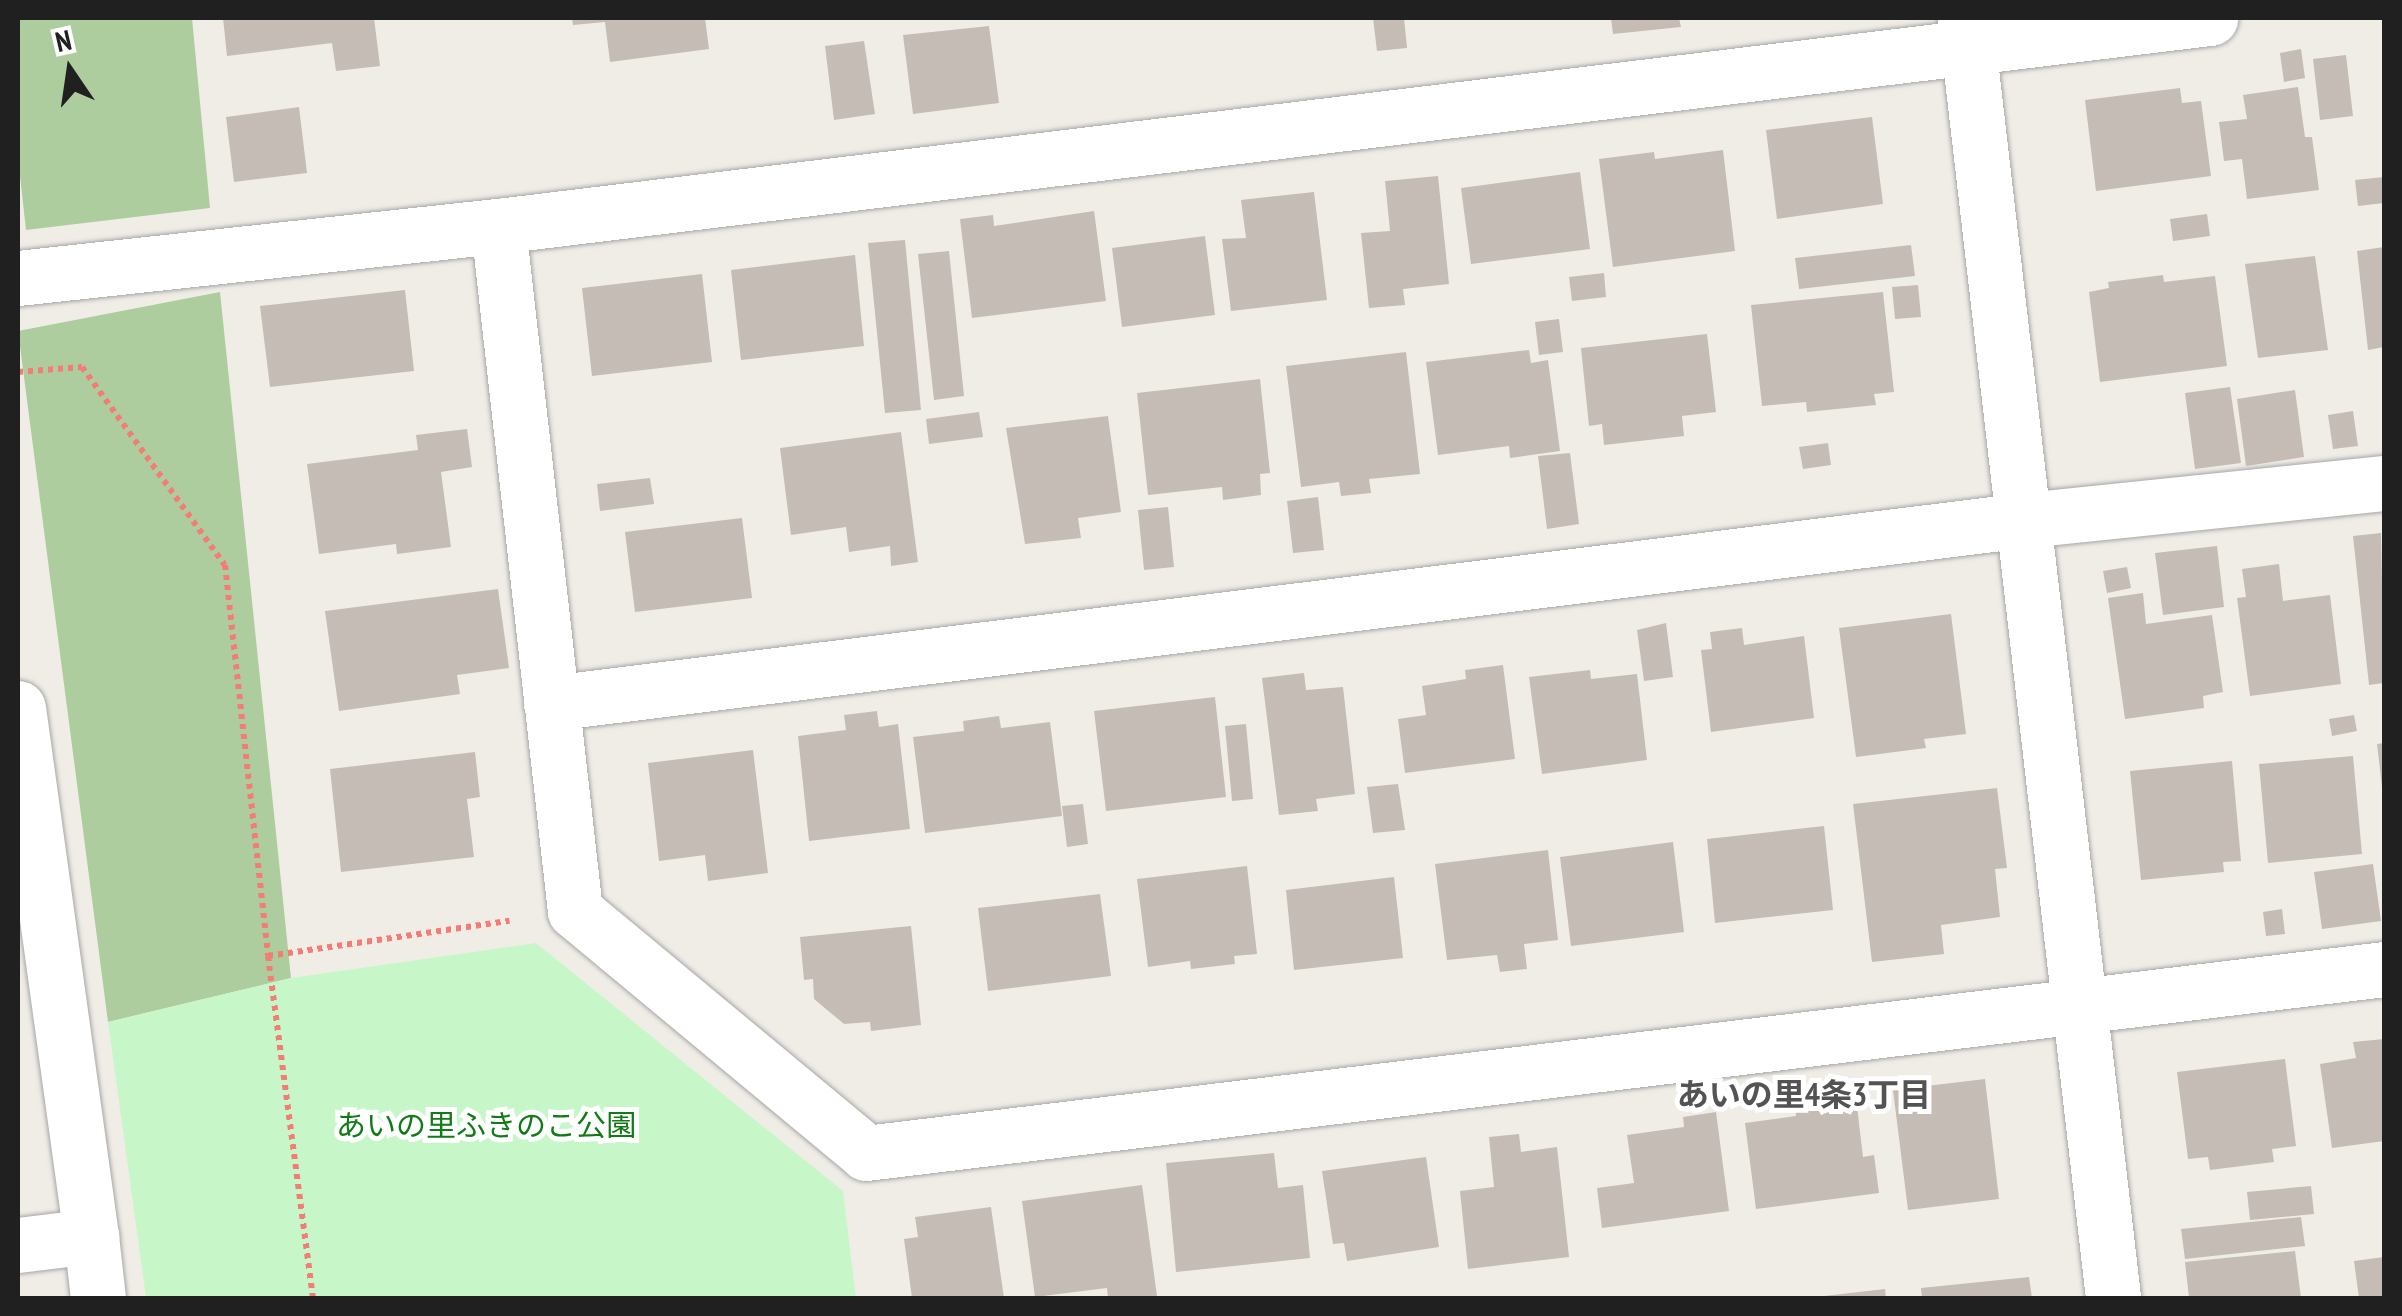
<!DOCTYPE html>
<html>
<head>
<meta charset="utf-8">
<style>
  body { margin:0 }
  #map { position:relative; width:2402px; height:1316px; overflow:hidden; background:#f0ede7; font-family:"PT Sans Narrow","Noto Sans JP",sans-serif }
  div>[style] { position:absolute }
  [style*='--x'] { left:calc(var(--x)*1px); top:calc(var(--y)*1px); width:calc(var(--w)*1px); rotate:calc(var(--a)*1deg) }
  .forest>* { inset:0; background:#aecd9e }
  .park>* { inset:0; background:#c7f7c8 }
  .building>* { inset:0; background:#c5bcb6 }
  .path>* { height:6px; margin-top:-3px; transform-origin:0; background:repeating-linear-gradient(90deg,#f47c74 0 5px,transparent 0 10px) }
  .roads { filter:drop-shadow(0 0 2px #a7a7a7) drop-shadow(0 0 2px #a7a7a7) }
  .street>* { height:55px; margin:-27.5px; padding:0 27.5px; transform-origin:27.5px; border-radius:27.5px; background:#fff }
  span { translate:-50% -50%; white-space:nowrap; text-align:center; line-height:1.15; -webkit-text-stroke:10px #fff; paint-order:stroke }
  .park-label { font-size:30px; color:#117b15 }
  .neighbourhood-label { font-size:32px; color:#535353; font-weight:700 }
  .frame { position:absolute; inset:0; border:20px solid #202020; pointer-events:none }
  .north { position:absolute; left:20px; top:20px; width:100px; height:100px; -webkit-text-stroke:8px #fff; paint-order:stroke; rotate:347deg; font-size:28px; font-weight:700; line-height:40px; text-align:center; color:#202020 }
  .north::after { content:''; display:block; margin:auto; width:35px; height:45px; background:#202020; clip-path:polygon(50% 0,100% 100%,50% 72%,0 100%) }
</style>
</head>
<body>
<div id="map">
  <div class="forest">
    <i style="clip-path:polygon(18px 18px,192px 18px,210px 208px,26px 230px,18px 158px)"></i>
    <i style="clip-path:polygon(220px 292px,291px 978px,108px 1022px,18px 331px)"></i>
  </div>
  <div class="park">
    <i style="clip-path:polygon(536px 943px,843px 1191px,856px 1298px,146px 1298px,108px 1022px,291px 978px)"></i>
  </div>
  <div class="building">
    <i style="clip-path:polygon(223px 18px,374px 18px,380px 66px,336px 71px,332px 43px,227px 56px)"></i>
    <i style="clip-path:polygon(572px 18px,705px 18px,709px 49px,610px 62px,605px 22px,573px 25px)"></i>
    <i style="clip-path:polygon(1373px 18px,1404px 18px,1407px 48px,1377px 51px)"></i>
    <i style="clip-path:polygon(1611px 18px,1679px 18px,1681px 27px,1613px 34px)"></i>
    <i style="clip-path:polygon(989px 26px,999px 103px,913px 114px,903px 35px)"></i>
    <i style="clip-path:polygon(864px 41px,875px 114px,834px 120px,825px 46px)"></i>
    <i style="clip-path:polygon(2301px 49px,2305px 78px,2284px 82px,2280px 53px)"></i>
    <i style="clip-path:polygon(2346px 55px,2353px 116px,2320px 120px,2313px 59px)"></i>
    <i style="clip-path:polygon(2298px 87px,2305px 137px,2312px 137px,2319px 190px,2247px 199px,2242px 159px,2224px 161px,2219px 122px,2247px 119px,2243px 95px)"></i>
    <i style="clip-path:polygon(2180px 88px,2182px 103px,2201px 101px,2211px 176px,2096px 191px,2085px 100px)"></i>
    <i style="clip-path:polygon(299px 107px,307px 173px,234px 182px,226px 117px)"></i>
    <i style="clip-path:polygon(1872px 117px,1883px 204px,1777px 219px,1766px 130px)"></i>
    <i style="clip-path:polygon(1723px 150px,1735px 251px,1613px 267px,1599px 159px,1654px 152px,1655px 159px)"></i>
    <i style="clip-path:polygon(1580px 172px,1590px 249px,1471px 264px,1461px 188px)"></i>
    <i style="clip-path:polygon(1438px 176px,1449px 284px,1403px 289px,1405px 305px,1369px 308px,1361px 233px,1390px 231px,1385px 181px)"></i>
    <i style="clip-path:polygon(2384px 177px,2384px 203px,2358px 206px,2355px 180px)"></i>
    <i style="clip-path:polygon(1314px 192px,1327px 300px,1231px 311px,1222px 239px,1246px 238px,1241px 200px)"></i>
    <i style="clip-path:polygon(1094px 211px,1106px 301px,972px 318px,960px 219px,993px 215px,994px 226px)"></i>
    <i style="clip-path:polygon(2207px 214px,2210px 236px,2173px 241px,2170px 219px)"></i>
    <i style="clip-path:polygon(1205px 236px,1215px 315px,1122px 327px,1112px 248px)"></i>
    <i style="clip-path:polygon(905px 240px,921px 410px,885px 413px,868px 243px)"></i>
    <i style="clip-path:polygon(1911px 245px,1915px 276px,1799px 289px,1795px 258px)"></i>
    <i style="clip-path:polygon(2384px 247px,2384px 347px,2368px 350px,2357px 251px)"></i>
    <i style="clip-path:polygon(949px 251px,964px 396px,934px 400px,918px 254px)"></i>
    <i style="clip-path:polygon(855px 255px,864px 346px,741px 360px,731px 270px)"></i>
    <i style="clip-path:polygon(2315px 256px,2328px 350px,2258px 358px,2245px 264px)"></i>
    <i style="clip-path:polygon(1604px 273px,1606px 297px,1572px 301px,1569px 277px)"></i>
    <i style="clip-path:polygon(702px 274px,712px 362px,592px 376px,582px 288px)"></i>
    <i style="clip-path:polygon(2163px 275px,2164px 282px,2215px 276px,2227px 366px,2100px 382px,2089px 292px,2109px 288px,2108px 282px)"></i>
    <i style="clip-path:polygon(1918px 285px,1921px 317px,1895px 319px,1892px 287px)"></i>
    <i style="clip-path:polygon(405px 290px,414px 371px,270px 387px,260px 306px)"></i>
    <i style="clip-path:polygon(1883px 292px,1894px 392px,1874px 394px,1876px 405px,1807px 412px,1806px 402px,1762px 406px,1751px 305px)"></i>
    <i style="clip-path:polygon(1559px 319px,1563px 352px,1539px 355px,1535px 322px)"></i>
    <i style="clip-path:polygon(1707px 334px,1716px 412px,1682px 416px,1684px 436px,1604px 445px,1602px 424px,1589px 426px,1581px 348px)"></i>
    <i style="clip-path:polygon(1529px 350px,1531px 363px,1548px 360px,1560px 451px,1510px 458px,1509px 446px,1438px 455px,1426px 362px)"></i>
    <i style="clip-path:polygon(1406px 352px,1420px 474px,1369px 479px,1371px 493px,1341px 496px,1339px 482px,1301px 487px,1286px 366px)"></i>
    <i style="clip-path:polygon(1260px 379px,1270px 473px,1260px 474px,1261px 495px,1223px 500px,1222px 487px,1148px 495px,1137px 393px)"></i>
    <i style="clip-path:polygon(2230px 387px,2241px 463px,2195px 469px,2185px 393px)"></i>
    <i style="clip-path:polygon(2295px 390px,2304px 457px,2246px 466px,2237px 399px)"></i>
    <i style="clip-path:polygon(2353px 411px,2358px 446px,2333px 449px,2328px 415px)"></i>
    <i style="clip-path:polygon(979px 412px,983px 437px,929px 444px,926px 419px)"></i>
    <i style="clip-path:polygon(1108px 416px,1121px 512px,1078px 518px,1081px 538px,1025px 544px,1006px 428px)"></i>
    <i style="clip-path:polygon(467px 429px,472px 467px,441px 472px,451px 547px,397px 554px,396px 544px,319px 554px,307px 464px,418px 450px,416px 435px)"></i>
    <i style="clip-path:polygon(901px 432px,918px 562px,891px 566px,890px 546px,849px 552px,846px 527px,791px 535px,780px 448px)"></i>
    <i style="clip-path:polygon(1828px 443px,1831px 465px,1803px 469px,1799px 447px)"></i>
    <i style="clip-path:polygon(1570px 453px,1579px 524px,1547px 529px,1538px 456px)"></i>
    <i style="clip-path:polygon(650px 478px,654px 504px,600px 511px,597px 484px)"></i>
    <i style="clip-path:polygon(1318px 497px,1324px 550px,1293px 553px,1287px 501px)"></i>
    <i style="clip-path:polygon(1168px 507px,1174px 567px,1144px 570px,1138px 510px)"></i>
    <i style="clip-path:polygon(742px 518px,752px 598px,635px 612px,625px 532px)"></i>
    <i style="clip-path:polygon(2381px 533px,2384px 683px,2369px 685px,2353px 536px)"></i>
    <i style="clip-path:polygon(2217px 546px,2224px 607px,2163px 615px,2155px 553px)"></i>
    <i style="clip-path:polygon(2279px 564px,2283px 601px,2330px 595px,2341px 684px,2250px 696px,2237px 598px,2246px 597px,2242px 569px)"></i>
    <i style="clip-path:polygon(2127px 567px,2131px 588px,2107px 593px,2103px 571px)"></i>
    <i style="clip-path:polygon(498px 589px,509px 668px,457px 675px,460px 694px,339px 711px,325px 611px)"></i>
    <i style="clip-path:polygon(2143px 593px,2146px 624px,2212px 615px,2223px 692px,2203px 696px,2204px 708px,2125px 719px,2108px 598px)"></i>
    <i style="clip-path:polygon(1951px 614px,1966px 734px,1924px 739px,1926px 748px,1856px 757px,1839px 628px)"></i>
    <i style="clip-path:polygon(1666px 623px,1673px 677px,1644px 681px,1637px 630px)"></i>
    <i style="clip-path:polygon(1742px 628px,1744px 645px,1804px 636px,1814px 718px,1711px 732px,1701px 650px,1712px 649px,1710px 632px)"></i>
    <i style="clip-path:polygon(1503px 665px,1515px 759px,1405px 773px,1398px 719px,1426px 715px,1422px 686px,1466px 679px,1465px 670px)"></i>
    <i style="clip-path:polygon(1590px 670px,1591px 679px,1637px 674px,1647px 760px,1542px 774px,1529px 677px)"></i>
    <i style="clip-path:polygon(1304px 673px,1306px 690px,1343px 687px,1355px 794px,1316px 799px,1318px 811px,1279px 815px,1262px 678px)"></i>
    <i style="clip-path:polygon(1215px 697px,1226px 797px,1106px 811px,1094px 711px)"></i>
    <i style="clip-path:polygon(877px 711px,879px 727px,898px 724px,910px 829px,809px 841px,798px 736px,846px 730px,844px 715px)"></i>
    <i style="clip-path:polygon(2354px 715px,2357px 731px,2332px 736px,2329px 719px)"></i>
    <i style="clip-path:polygon(999px 716px,1001px 728px,1050px 722px,1062px 816px,925px 833px,913px 737px,964px 731px,963px 721px)"></i>
    <i style="clip-path:polygon(1246px 724px,1253px 799px,1232px 801px,1225px 726px)"></i>
    <i style="clip-path:polygon(2384px 743px,2384px 787px,2382px 787px,2377px 744px)"></i>
    <i style="clip-path:polygon(753px 750px,768px 873px,708px 881px,705px 855px,659px 861px,648px 763px)"></i>
    <i style="clip-path:polygon(475px 752px,480px 797px,467px 799px,474px 857px,341px 872px,330px 769px)"></i>
    <i style="clip-path:polygon(2353px 756px,2362px 854px,2268px 863px,2259px 764px)"></i>
    <i style="clip-path:polygon(2232px 761px,2241px 861px,2223px 862px,2224px 872px,2141px 880px,2130px 771px)"></i>
    <i style="clip-path:polygon(1398px 784px,1405px 830px,1373px 833px,1367px 787px)"></i>
    <i style="clip-path:polygon(1997px 788px,2007px 868px,1995px 869px,2000px 917px,1941px 925px,1944px 954px,1872px 962px,1853px 804px)"></i>
    <i style="clip-path:polygon(1083px 804px,1088px 844px,1067px 847px,1062px 806px)"></i>
    <i style="clip-path:polygon(1824px 826px,1833px 910px,1715px 923px,1707px 839px)"></i>
    <i style="clip-path:polygon(1673px 842px,1684px 932px,1571px 946px,1560px 857px)"></i>
    <i style="clip-path:polygon(1548px 850px,1558px 940px,1524px 944px,1527px 969px,1500px 972px,1497px 955px,1447px 960px,1435px 864px)"></i>
    <i style="clip-path:polygon(2373px 864px,2381px 921px,2322px 929px,2314px 872px)"></i>
    <i style="clip-path:polygon(1247px 866px,1257px 954px,1234px 956px,1235px 964px,1191px 969px,1190px 961px,1148px 967px,1137px 879px)"></i>
    <i style="clip-path:polygon(1394px 877px,1403px 958px,1294px 970px,1286px 890px)"></i>
    <i style="clip-path:polygon(1100px 894px,1111px 976px,988px 991px,978px 908px)"></i>
    <i style="clip-path:polygon(2282px 909px,2285px 934px,2266px 936px,2263px 912px)"></i>
    <i style="clip-path:polygon(911px 926px,921px 1025px,871px 1031px,870px 1022px,844px 1024px,814px 999px,813px 979px,804px 980px,800px 937px)"></i>
    <i style="clip-path:polygon(2384px 1039px,2384px 1141px,2332px 1148px,2320px 1064px,2356px 1058px,2353px 1042px)"></i>
    <i style="clip-path:polygon(2285px 1059px,2296px 1146px,2272px 1149px,2274px 1162px,2210px 1170px,2208px 1157px,2188px 1159px,2177px 1072px)"></i>
    <i style="clip-path:polygon(1985px 1079px,1999px 1199px,1908px 1210px,1893px 1090px)"></i>
    <i style="clip-path:polygon(1856px 1098px,1863px 1157px,1874px 1155px,1879px 1193px,1756px 1209px,1745px 1123px,1796px 1116px,1795px 1106px)"></i>
    <i style="clip-path:polygon(1716px 1112px,1729px 1211px,1602px 1228px,1597px 1188px,1634px 1183px,1627px 1135px,1684px 1127px,1683px 1117px)"></i>
    <i style="clip-path:polygon(1519px 1134px,1521px 1152px,1557px 1147px,1569px 1257px,1468px 1269px,1460px 1191px,1494px 1187px,1489px 1137px)"></i>
    <i style="clip-path:polygon(1274px 1153px,1278px 1188px,1303px 1185px,1310px 1258px,1176px 1272px,1166px 1163px)"></i>
    <i style="clip-path:polygon(1426px 1157px,1439px 1247px,1347px 1261px,1344px 1243px,1333px 1244px,1322px 1171px)"></i>
    <i style="clip-path:polygon(1142px 1185px,1157px 1296px,1108px 1298px,1107px 1288px,1035px 1297px,1022px 1201px)"></i>
    <i style="clip-path:polygon(2311px 1186px,2314px 1214px,2250px 1220px,2247px 1192px)"></i>
    <i style="clip-path:polygon(991px 1207px,1004px 1298px,912px 1298px,904px 1239px,918px 1237px,915px 1217px)"></i>
    <i style="clip-path:polygon(2301px 1217px,2305px 1246px,2185px 1259px,2181px 1229px)"></i>
    <i style="clip-path:polygon(2295px 1251px,2301px 1298px,2189px 1298px,2185px 1262px)"></i>
    <i style="clip-path:polygon(2384px 1257px,2384px 1298px,2359px 1298px,2354px 1261px)"></i>
    <i style="clip-path:polygon(2029px 1277px,2032px 1298px,1922px 1298px,1921px 1288px)"></i>
    <i style="clip-path:polygon(1885px 1289px,1886px 1298px,1824px 1298px,1824px 1296px)"></i>
  </div>
  <div class="path">
    <i style="--x:18;--y:372;--w:64;--a:-4.5"></i>
    <i style="--x:82;--y:367;--w:244;--a:54.2"></i>
    <i style="--x:225;--y:565;--w:393;--a:83.7"></i>
    <i style="--x:313;--y:1298;--w:345;--a:-97.5"></i>
    <i style="--x:268;--y:956;--w:244;--a:-8.3"></i>
  </div>
  <div class="roads">
    <div class="street">
      <i style="--x:1965;--y:18;--w:1289;--a:83.4"></i>
      <i style="--x:498;--y:226;--w:689;--a:83.59"></i>
      <i style="--x:575;--y:911;--w:378;--a:39.7"></i>
      <i style="--x:866;--y:1153;--w:1529;--a:-6.91"></i>
      <i style="--x:18;--y:278;--w:483;--a:-6.2"></i>
      <i style="--x:498;--y:226;--w:1725;--a:-6.93"></i>
      <i style="--x:551;--y:703;--w:1485;--a:-7.08"></i>
      <i style="--x:2025;--y:520;--w:361;--a:-5.9"></i>
      <i style="--x:18;--y:708;--w:533;--a:82.13"></i>
      <i style="--x:18;--y:1245;--w:74;--a:-7"></i>
      <i style="--x:91;--y:1236;--w:62;--a:83.6"></i>
    </div>
  </div>
  <div class="park-label">
    <span style="left:486px;top:1125px">あいの里ふきのこ公園</span>
  </div>
  <div class="neighbourhood-label">
    <span style="left:1804px;top:1094px">あいの里4条3丁目</span>
  </div>
  <div class="frame"></div>
  <div class="north">N</div>
</div>
</body>
</html>
